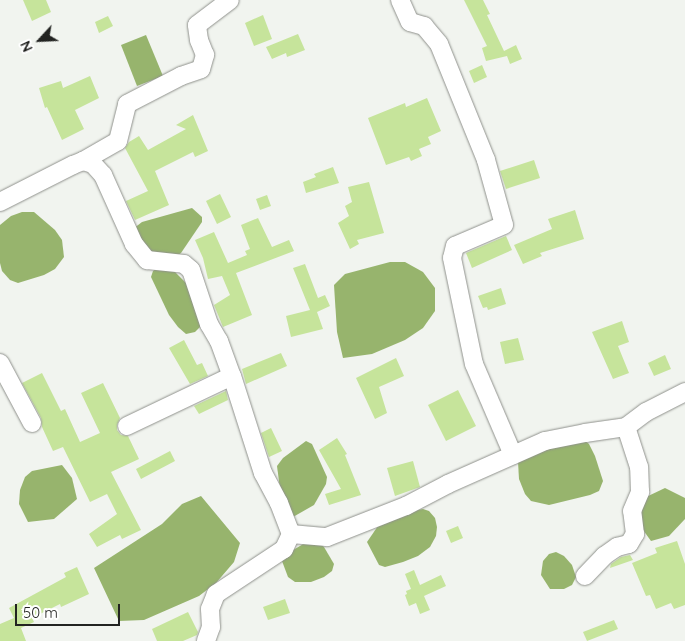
<!DOCTYPE html>
<html>
<head>
<meta charset="utf-8">
<style>
  body { margin:0 }
  #map { position:relative; width:685px; height:641px; overflow:hidden; background:#f1f4ef; font-family:Quicksand,sans-serif }
  div>[style] { position:absolute }
  [style*='--x'] { left:calc(var(--x)*1px); top:calc(var(--y)*1px); width:calc(var(--w)*1px); rotate:calc(var(--a)*1deg) }
  .water>* { inset:0; background:#97b46d }
  .building>* { inset:0; background:#c6e49b }
  .roads { filter:drop-shadow(0 0 1px #8f918c) drop-shadow(0 0 1px #8f918c) }
  .minor>* { height:18px; margin:-9px; padding:0 9px; transform-origin:9px; border-radius:9px; background:#fff }
  span { translate:-50% -50%; white-space:nowrap; text-align:center; line-height:1.15; -webkit-text-stroke:4px #fff; paint-order:stroke }
  .north { position:absolute; left:15px; top:15px; width:50px; height:50px; -webkit-text-stroke:4px #fff; paint-order:stroke; rotate:245deg; font-size:14px; font-weight:700; line-height:20px; text-align:center; color:#222321 }
  .north::after { content:''; display:block; margin:auto; width:18px; height:22px; background:#222321; clip-path:polygon(50% 0,100% 100%,50% 72%,0 100%) }
  .scale { position:absolute; left:15px; top:604px; width:105px; height:22px; box-sizing:border-box; border:2px solid #222321; border-top:0; padding-left:6px; font-size:15px; line-height:18px; white-space:nowrap; color:#222321; -webkit-text-stroke:4px #fff; paint-order:stroke }
</style>
</head>
<body>
<div id="map">
  <div class="water">
    <i style="clip-path:polygon(146px 35px,163px 76px,137px 86px,121px 45px)"></i>
    <i style="clip-path:polygon(192px 208px,202px 217px,202px 222px,181px 253px,174px 258px,147px 254px,133px 229px,142px 222px)"></i>
    <i style="clip-path:polygon(22px 212px,34px 212px,55px 230px,62px 240px,64px 257px,55px 269px,44px 275px,18px 283px,10px 280px,2px 271px,0 263px,0 225px,11px 216px)"></i>
    <i style="clip-path:polygon(390px 262px,405px 262px,423px 272px,435px 288px,435px 311px,423px 328px,405px 340px,372px 354px,343px 358px,337px 332px,334px 285px,345px 274px)"></i>
    <i style="clip-path:polygon(160px 266px,173px 270px,186px 283px,201px 326px,195px 332px,186px 334px,178px 327px,169px 315px,151px 277px,153px 271px)"></i>
    <i style="clip-path:polygon(583px 439px,589px 444px,595px 456px,603px 481px,599px 491px,590px 495px,549px 505px,531px 501px,525px 494px,519px 479px,518px 462px,522px 455px)"></i>
    <i style="clip-path:polygon(306px 441px,312px 444px,327px 477px,326px 484px,314px 505px,293px 517px,280px 489px,277px 466px,283px 458px)"></i>
    <i style="clip-path:polygon(62px 465px,72px 478px,77px 499px,54px 519px,28px 522px,19px 504px,20px 490px,25px 477px,32px 471px)"></i>
    <i style="clip-path:polygon(665px 488px,685px 498px,685px 519px,669px 536px,651px 541px,638px 523px,644px 498px)"></i>
    <i style="clip-path:polygon(201px 496px,240px 543px,234px 562px,216px 583px,199px 596px,144px 620px,119px 621px,94px 568px,162px 524px,182px 504px)"></i>
    <i style="clip-path:polygon(423px 509px,429px 511px,435px 518px,437px 527px,436px 536px,430px 547px,418px 556px,403px 562px,385px 567px,379px 565px,367px 542px,380px 523px,411px 511px)"></i>
    <i style="clip-path:polygon(305px 543px,319px 543px,324px 547px,334px 564px,332px 571px,324px 577px,311px 582px,295px 582px,288px 577px,282px 561px,288px 553px)"></i>
    <i style="clip-path:polygon(556px 552px,564px 556px,572px 565px,576px 577px,572px 585px,564px 589px,550px 589px,541px 575px,543px 561px,549px 554px)"></i>
  </div>
  <div class="building">
    <i style="clip-path:polygon(23px 0,46px 0,51px 12px,32px 21px)"></i>
    <i style="clip-path:polygon(464px 0,483px 0,490px 14px,487px 15px,504px 51px,516px 45px,522px 59px,510px 64px,507px 56px,486px 61px,482px 48px,487px 46px)"></i>
    <i style="clip-path:polygon(263px 15px,272px 39px,254px 46px,245px 23px)"></i>
    <i style="clip-path:polygon(108px 16px,113px 26px,99px 33px,95px 22px)"></i>
    <i style="clip-path:polygon(298px 34px,305px 50px,287px 57px,286px 53px,272px 59px,266px 47px)"></i>
    <i style="clip-path:polygon(482px 65px,487px 77px,474px 83px,469px 71px)"></i>
    <i style="clip-path:polygon(90px 76px,99px 98px,75px 110px,84px 129px,62px 140px,47px 107px,45px 108px,39px 88px,61px 81px,63px 88px)"></i>
    <i style="clip-path:polygon(427px 98px,441px 131px,428px 137px,431px 144px,419px 149px,422px 156px,411px 161px,409px 157px,386px 165px,368px 118px,405px 103px,406px 107px)"></i>
    <i style="clip-path:polygon(193px 115px,208px 151px,195px 157px,193px 152px,155px 171px,169px 205px,135px 220px,126px 201px,148px 191px,125px 148px,129px 142px,139px 136px,148px 150px,186px 129px,176px 125px)"></i>
    <i style="clip-path:polygon(534px 160px,540px 178px,506px 189px,500px 171px)"></i>
    <i style="clip-path:polygon(333px 167px,339px 183px,306px 193px,303px 182px,316px 177px,314px 174px)"></i>
    <i style="clip-path:polygon(369px 182px,384px 233px,357px 240px,359px 244px,350px 249px,338px 223px,349px 216px,345px 206px,352px 202px,348px 187px)"></i>
    <i style="clip-path:polygon(220px 194px,231px 217px,217px 224px,206px 201px)"></i>
    <i style="clip-path:polygon(267px 195px,271px 206px,260px 210px,256px 199px)"></i>
    <i style="clip-path:polygon(575px 210px,584px 239px,540px 253px,542px 256px,523px 264px,514px 245px,552px 229px,548px 219px)"></i>
    <i style="clip-path:polygon(258px 218px,272px 247px,289px 240px,294px 251px,236px 273px,252px 315px,223px 327px,214px 305px,230px 295px,222px 276px,208px 279px,203px 258px,195px 240px,214px 232px,228px 263px,247px 255px,245px 251px,250px 249px,241px 225px)"></i>
    <i style="clip-path:polygon(506px 236px,512px 250px,472px 268px,466px 253px)"></i>
    <i style="clip-path:polygon(305px 264px,318px 298px,325px 295px,330px 306px,317px 312px,323px 329px,291px 337px,286px 316px,310px 310px,293px 268px)"></i>
    <i style="clip-path:polygon(501px 288px,506px 304px,488px 310px,487px 307px,483px 308px,478px 296px)"></i>
    <i style="clip-path:polygon(622px 321px,629px 342px,618px 346px,629px 373px,613px 379px,592px 332px)"></i>
    <i style="clip-path:polygon(518px 338px,524px 360px,505px 364px,500px 342px)"></i>
    <i style="clip-path:polygon(184px 340px,197px 365px,202px 363px,208px 376px,190px 384px,169px 348px)"></i>
    <i style="clip-path:polygon(281px 353px,287px 366px,246px 384px,242px 369px)"></i>
    <i style="clip-path:polygon(665px 355px,671px 369px,654px 376px,648px 363px)"></i>
    <i style="clip-path:polygon(396px 358px,404px 376px,379px 387px,387px 413px,375px 419px,356px 378px)"></i>
    <i style="clip-path:polygon(42px 373px,61px 411px,65px 409px,80px 442px,100px 433px,81px 393px,103px 383px,120px 418px,117px 425px,117px 430px,121px 435px,128px 436px,139px 459px,111px 472px,141px 530px,122px 539px,120px 535px,97px 547px,89px 534px,117px 514px,107px 494px,90px 502px,63px 447px,53px 451px,42px 427px,41px 418px,22px 383px)"></i>
    <i style="clip-path:polygon(458px 390px,476px 426px,446px 441px,428px 405px)"></i>
    <i style="clip-path:polygon(226px 391px,228px 400px,199px 414px,194px 406px)"></i>
    <i style="clip-path:polygon(271px 428px,282px 451px,269px 457px,261px 433px)"></i>
    <i style="clip-path:polygon(337px 438px,347px 454px,345px 455px,361px 495px,329px 505px,325px 494px,341px 489px,319px 450px)"></i>
    <i style="clip-path:polygon(170px 451px,175px 461px,141px 479px,136px 469px)"></i>
    <i style="clip-path:polygon(413px 461px,420px 487px,395px 496px,387px 468px)"></i>
    <i style="clip-path:polygon(458px 526px,463px 538px,451px 543px,446px 531px)"></i>
    <i style="clip-path:polygon(677px 541px,685px 564px,685px 605px,674px 609px,671px 603px,656px 609px,650px 595px,646px 596px,632px 563px,657px 553px,655px 548px)"></i>
    <i style="clip-path:polygon(630px 555px,633px 560px,610px 568px,611px 564px,621px 557px)"></i>
    <i style="clip-path:polygon(77px 567px,89px 594px,61px 607px,60px 604px,32px 618px,34px 622px,21px 628px,26px 641px,0 641px,0 624px,14px 618px,9px 608px,66px 577px,64px 573px)"></i>
    <i style="clip-path:polygon(414px 570px,420px 585px,441px 575px,446px 586px,424px 596px,430px 610px,420px 614px,416px 603px,409px 606px,405px 595px,407px 594px,406px 591px,411px 589px,405px 574px)"></i>
    <i style="clip-path:polygon(285px 599px,290px 613px,268px 620px,263px 607px)"></i>
    <i style="clip-path:polygon(188px 612px,198px 632px,197px 635px,183px 641px,157px 641px,152px 629px)"></i>
    <i style="clip-path:polygon(614px 620px,618px 629px,587px 641px,583px 632px)"></i>
  </div>
  <div class="roads">
    <div class="minor">
      <i style="--x:400;--y:0;--w:24;--a:66"></i>
      <i style="--x:410;--y:22;--w:15;--a:16"></i>
      <i style="--x:424;--y:26;--w:23;--a:50"></i>
      <i style="--x:439;--y:44;--w:125;--a:67.9"></i>
      <i style="--x:486;--y:160;--w:67;--a:74.5"></i>
      <i style="--x:504;--y:225;--w:53;--a:156.8"></i>
      <i style="--x:455;--y:246;--w:12;--a:104"></i>
      <i style="--x:452;--y:258;--w:108;--a:78.3"></i>
      <i style="--x:474;--y:364;--w:99;--a:66.8"></i>
      <i style="--x:83;--y:161;--w:40;--a:-29.7"></i>
      <i style="--x:118;--y:141;--w:38;--a:-76"></i>
      <i style="--x:127;--y:104;--w:61;--a:-27.4"></i>
      <i style="--x:181;--y:76;--w:21;--a:-19"></i>
      <i style="--x:201;--y:69;--w:15;--a:-74"></i>
      <i style="--x:205;--y:55;--w:16;--a:-112"></i>
      <i style="--x:199;--y:40;--w:15;--a:-98"></i>
      <i style="--x:197;--y:25;--w:41;--a:-37.1"></i>
      <i style="--x:0;--y:202;--w:82;--a:-26.9"></i>
      <i style="--x:73;--y:165;--w:11;--a:-22"></i>
      <i style="--x:83;--y:161;--w:10;--a:17"></i>
      <i style="--x:93;--y:164;--w:15;--a:48"></i>
      <i style="--x:103;--y:175;--w:76;--a:65.8"></i>
      <i style="--x:134;--y:244;--w:21;--a:51"></i>
      <i style="--x:147;--y:260;--w:37;--a:6"></i>
      <i style="--x:184;--y:264;--w:9;--a:41"></i>
      <i style="--x:191;--y:270;--w:57;--a:71.6"></i>
      <i style="--x:209;--y:324;--w:20;--a:60"></i>
      <i style="--x:219;--y:341;--w:37;--a:70"></i>
      <i style="--x:232;--y:376;--w:102;--a:72.3"></i>
      <i style="--x:263;--y:473;--w:34;--a:62"></i>
      <i style="--x:279;--y:503;--w:33;--a:69"></i>
      <i style="--x:291;--y:534;--w:17;--a:115"></i>
      <i style="--x:284;--y:549;--w:82;--a:146.5"></i>
      <i style="--x:216;--y:594;--w:16;--a:112"></i>
      <i style="--x:210;--y:609;--w:18;--a:87"></i>
      <i style="--x:211;--y:627;--w:15;--a:110"></i>
      <i style="--x:0;--y:363;--w:68;--a:61.9"></i>
      <i style="--x:127;--y:426;--w:116;--a:-25.5"></i>
      <i style="--x:291;--y:534;--w:36;--a:5"></i>
      <i style="--x:327;--y:537;--w:85;--a:-21.4"></i>
      <i style="--x:406;--y:506;--w:47;--a:-27.6"></i>
      <i style="--x:448;--y:484;--w:106;--a:-23.9"></i>
      <i style="--x:545;--y:441;--w:41;--a:-11.3"></i>
      <i style="--x:585;--y:433;--w:41;--a:-8.3"></i>
      <i style="--x:626;--y:427;--w:25;--a:-37"></i>
      <i style="--x:646;--y:412;--w:44;--a:-27.1"></i>
      <i style="--x:585;--y:576;--w:28;--a:-46"></i>
      <i style="--x:604;--y:556;--w:16;--a:-35"></i>
      <i style="--x:617;--y:547;--w:12;--a:-14"></i>
      <i style="--x:629;--y:544;--w:12;--a:-59"></i>
      <i style="--x:635;--y:534;--w:23;--a:-97"></i>
      <i style="--x:632;--y:511;--w:21;--a:-67"></i>
      <i style="--x:640;--y:492;--w:25;--a:-92"></i>
      <i style="--x:639;--y:467;--w:42;--a:-108"></i>
    </div>
  </div>
  <div class="north">N</div>
  <div class="scale">50 m</div>
</div>
</body>
</html>
